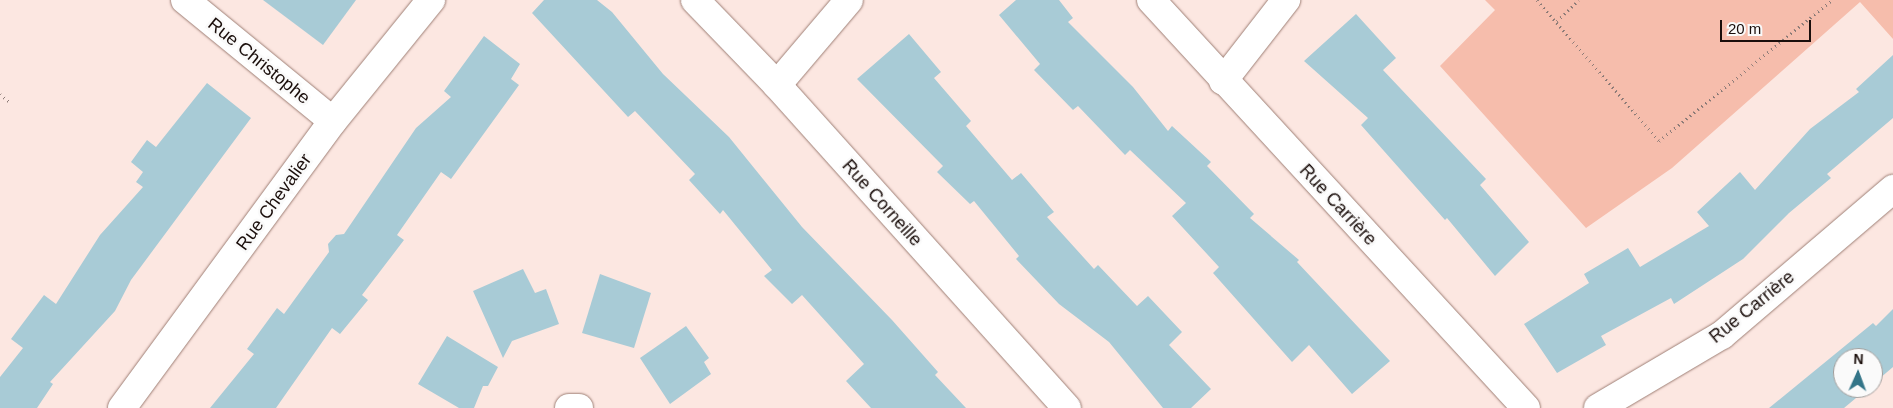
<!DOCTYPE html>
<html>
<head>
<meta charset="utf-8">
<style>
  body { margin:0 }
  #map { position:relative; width:1893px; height:408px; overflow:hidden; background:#fce7e1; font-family:Arial,sans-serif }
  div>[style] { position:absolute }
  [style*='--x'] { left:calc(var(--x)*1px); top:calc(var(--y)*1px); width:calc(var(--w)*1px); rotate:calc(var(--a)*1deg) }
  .green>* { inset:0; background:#f6bdac }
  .building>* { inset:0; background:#a8cbd6 }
  .path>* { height:3px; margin-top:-1.5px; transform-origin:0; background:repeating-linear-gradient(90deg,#8c7b77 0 1px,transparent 0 5px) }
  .roads { filter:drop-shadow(0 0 1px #9e7f75) drop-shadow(0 0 1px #9e7f75) }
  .street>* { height:28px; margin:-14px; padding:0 14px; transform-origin:14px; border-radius:14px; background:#fff }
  span { translate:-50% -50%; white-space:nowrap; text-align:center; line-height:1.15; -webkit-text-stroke:5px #fafafa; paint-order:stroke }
  .street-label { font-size:18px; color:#1a0e0b }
  .north { position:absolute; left:1833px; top:348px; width:50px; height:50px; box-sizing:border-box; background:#fafafa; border:1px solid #a09c9a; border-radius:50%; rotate:2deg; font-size:14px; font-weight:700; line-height:20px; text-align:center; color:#1a0e0b }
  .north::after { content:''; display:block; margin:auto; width:18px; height:22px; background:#347588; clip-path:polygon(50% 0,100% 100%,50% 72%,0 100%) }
  .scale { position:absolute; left:1720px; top:20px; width:91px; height:22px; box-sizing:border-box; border:2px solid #1a0e0b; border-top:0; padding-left:6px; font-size:15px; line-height:18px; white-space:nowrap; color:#1a0e0b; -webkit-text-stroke:4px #fafafa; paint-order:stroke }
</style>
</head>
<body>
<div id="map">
  <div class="green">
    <i style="clip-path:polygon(1485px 0,1893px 0,1893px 39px,1860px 2px,1672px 168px,1586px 228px,1440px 66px,1495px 10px)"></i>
  </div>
  <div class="building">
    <i style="clip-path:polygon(263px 0,356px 0,323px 45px)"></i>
    <i style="clip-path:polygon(544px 0,597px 0,612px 12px,663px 74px,729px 137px,802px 227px,892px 320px,938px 372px,935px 375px,966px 408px,871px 408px,846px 381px,864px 364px,802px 295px,792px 304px,764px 276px,772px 270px,723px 210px,720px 214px,689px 180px,695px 174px,635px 111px,628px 117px,532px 13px)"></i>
    <i style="clip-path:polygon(1016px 0,1059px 0,1073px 18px,1068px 22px,1133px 87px,1168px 131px,1172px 126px,1211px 162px,1207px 166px,1254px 214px,1250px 218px,1299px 260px,1297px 262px,1390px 361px,1352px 394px,1309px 345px,1292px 362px,1213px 273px,1219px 267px,1172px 216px,1186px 203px,1130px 150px,1125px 155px,1078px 106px,1073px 110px,1034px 70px,1040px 64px,999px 15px)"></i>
    <i style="clip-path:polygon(1356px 14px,1396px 58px,1383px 70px,1486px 179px,1480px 185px,1529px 242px,1495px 276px,1447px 218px,1445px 220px,1361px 125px,1368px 118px,1304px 61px)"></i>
    <i style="clip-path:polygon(909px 34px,941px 72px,934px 78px,971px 121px,966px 126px,1012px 180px,1021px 173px,1054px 212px,1047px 217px,1094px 269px,1098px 265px,1137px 306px,1148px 296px,1182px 332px,1169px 345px,1211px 389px,1191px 408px,1163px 408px,1109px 342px,1059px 304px,1016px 259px,1019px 256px,974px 201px,970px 204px,937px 172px,943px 166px,857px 79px)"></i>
    <i style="clip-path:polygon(484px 36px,520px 64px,511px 79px,519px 85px,451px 179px,441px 172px,397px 235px,404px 240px,362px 295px,368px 300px,340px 334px,332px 328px,276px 408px,210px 408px,254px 354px,247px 349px,277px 308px,284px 314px,329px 252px,328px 244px,336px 235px,344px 234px,416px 128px,451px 97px,444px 91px)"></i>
    <i style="clip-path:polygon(1893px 55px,1893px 118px,1827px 174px,1831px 178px,1789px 213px,1743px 259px,1674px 304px,1671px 298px,1601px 336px,1606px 345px,1557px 373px,1524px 324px,1589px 283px,1584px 274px,1628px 248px,1640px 267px,1709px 226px,1697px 212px,1740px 172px,1755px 190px,1810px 129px,1859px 92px,1856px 89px)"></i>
    <i style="clip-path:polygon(207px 83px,251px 118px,131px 280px,115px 311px,50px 382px,53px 384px,37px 408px,0 408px,0 377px,23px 348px,11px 339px,44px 295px,56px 304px,100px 235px,143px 187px,136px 182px,143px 172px,131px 162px,147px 140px,156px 147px)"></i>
    <i style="clip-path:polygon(523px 269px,535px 293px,546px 289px,559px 324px,512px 341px,503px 358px,473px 291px)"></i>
    <i style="clip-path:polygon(600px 274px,651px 293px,634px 348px,582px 333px)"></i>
    <i style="clip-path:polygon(1893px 309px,1893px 367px,1873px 384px,1873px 358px,1843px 358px,1843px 388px,1868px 388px,1844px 408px,1769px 408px,1873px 323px,1876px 326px)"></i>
    <i style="clip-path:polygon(686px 326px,709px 358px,704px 362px,711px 374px,670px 404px,640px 358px)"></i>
    <i style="clip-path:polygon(447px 336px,498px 367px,488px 386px,483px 386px,474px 408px,459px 408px,418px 384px)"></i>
  </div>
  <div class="path">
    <i style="--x:1537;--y:0;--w:186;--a:49.1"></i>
    <i style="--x:1659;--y:141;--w:223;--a:-39.2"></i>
    <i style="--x:1557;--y:21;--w:30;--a:-44"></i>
    <i style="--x:0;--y:94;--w:13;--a:39"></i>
  </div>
  <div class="roads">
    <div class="street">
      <i style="--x:185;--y:0;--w:191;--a:39.3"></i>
      <i style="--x:695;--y:0;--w:118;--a:46"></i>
      <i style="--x:777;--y:85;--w:434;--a:48.1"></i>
      <i style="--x:1151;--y:0;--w:554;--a:47.41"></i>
      <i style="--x:1223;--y:81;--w:103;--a:-52.1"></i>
      <i style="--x:777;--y:85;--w:111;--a:-49.7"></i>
      <i style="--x:122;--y:408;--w:356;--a:-53.7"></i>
      <i style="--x:333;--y:121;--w:156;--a:-51"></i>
      <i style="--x:569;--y:408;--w:10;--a:0"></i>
      <i style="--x:1598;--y:408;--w:144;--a:-30.5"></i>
      <i style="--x:1722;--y:335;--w:225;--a:-40.5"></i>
    </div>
  </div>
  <div class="street-label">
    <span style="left:259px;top:61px;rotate:39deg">Rue Christophe</span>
    <span style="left:274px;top:202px;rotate:-54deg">Rue Chevalier</span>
    <span style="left:882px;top:203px;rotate:48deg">Rue Corneille</span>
    <span style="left:1338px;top:205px;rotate:47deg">Rue Carrière</span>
    <span style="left:1752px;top:307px;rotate:-39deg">Rue Carrière</span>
  </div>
  <div class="north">N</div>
  <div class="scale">20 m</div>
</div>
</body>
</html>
